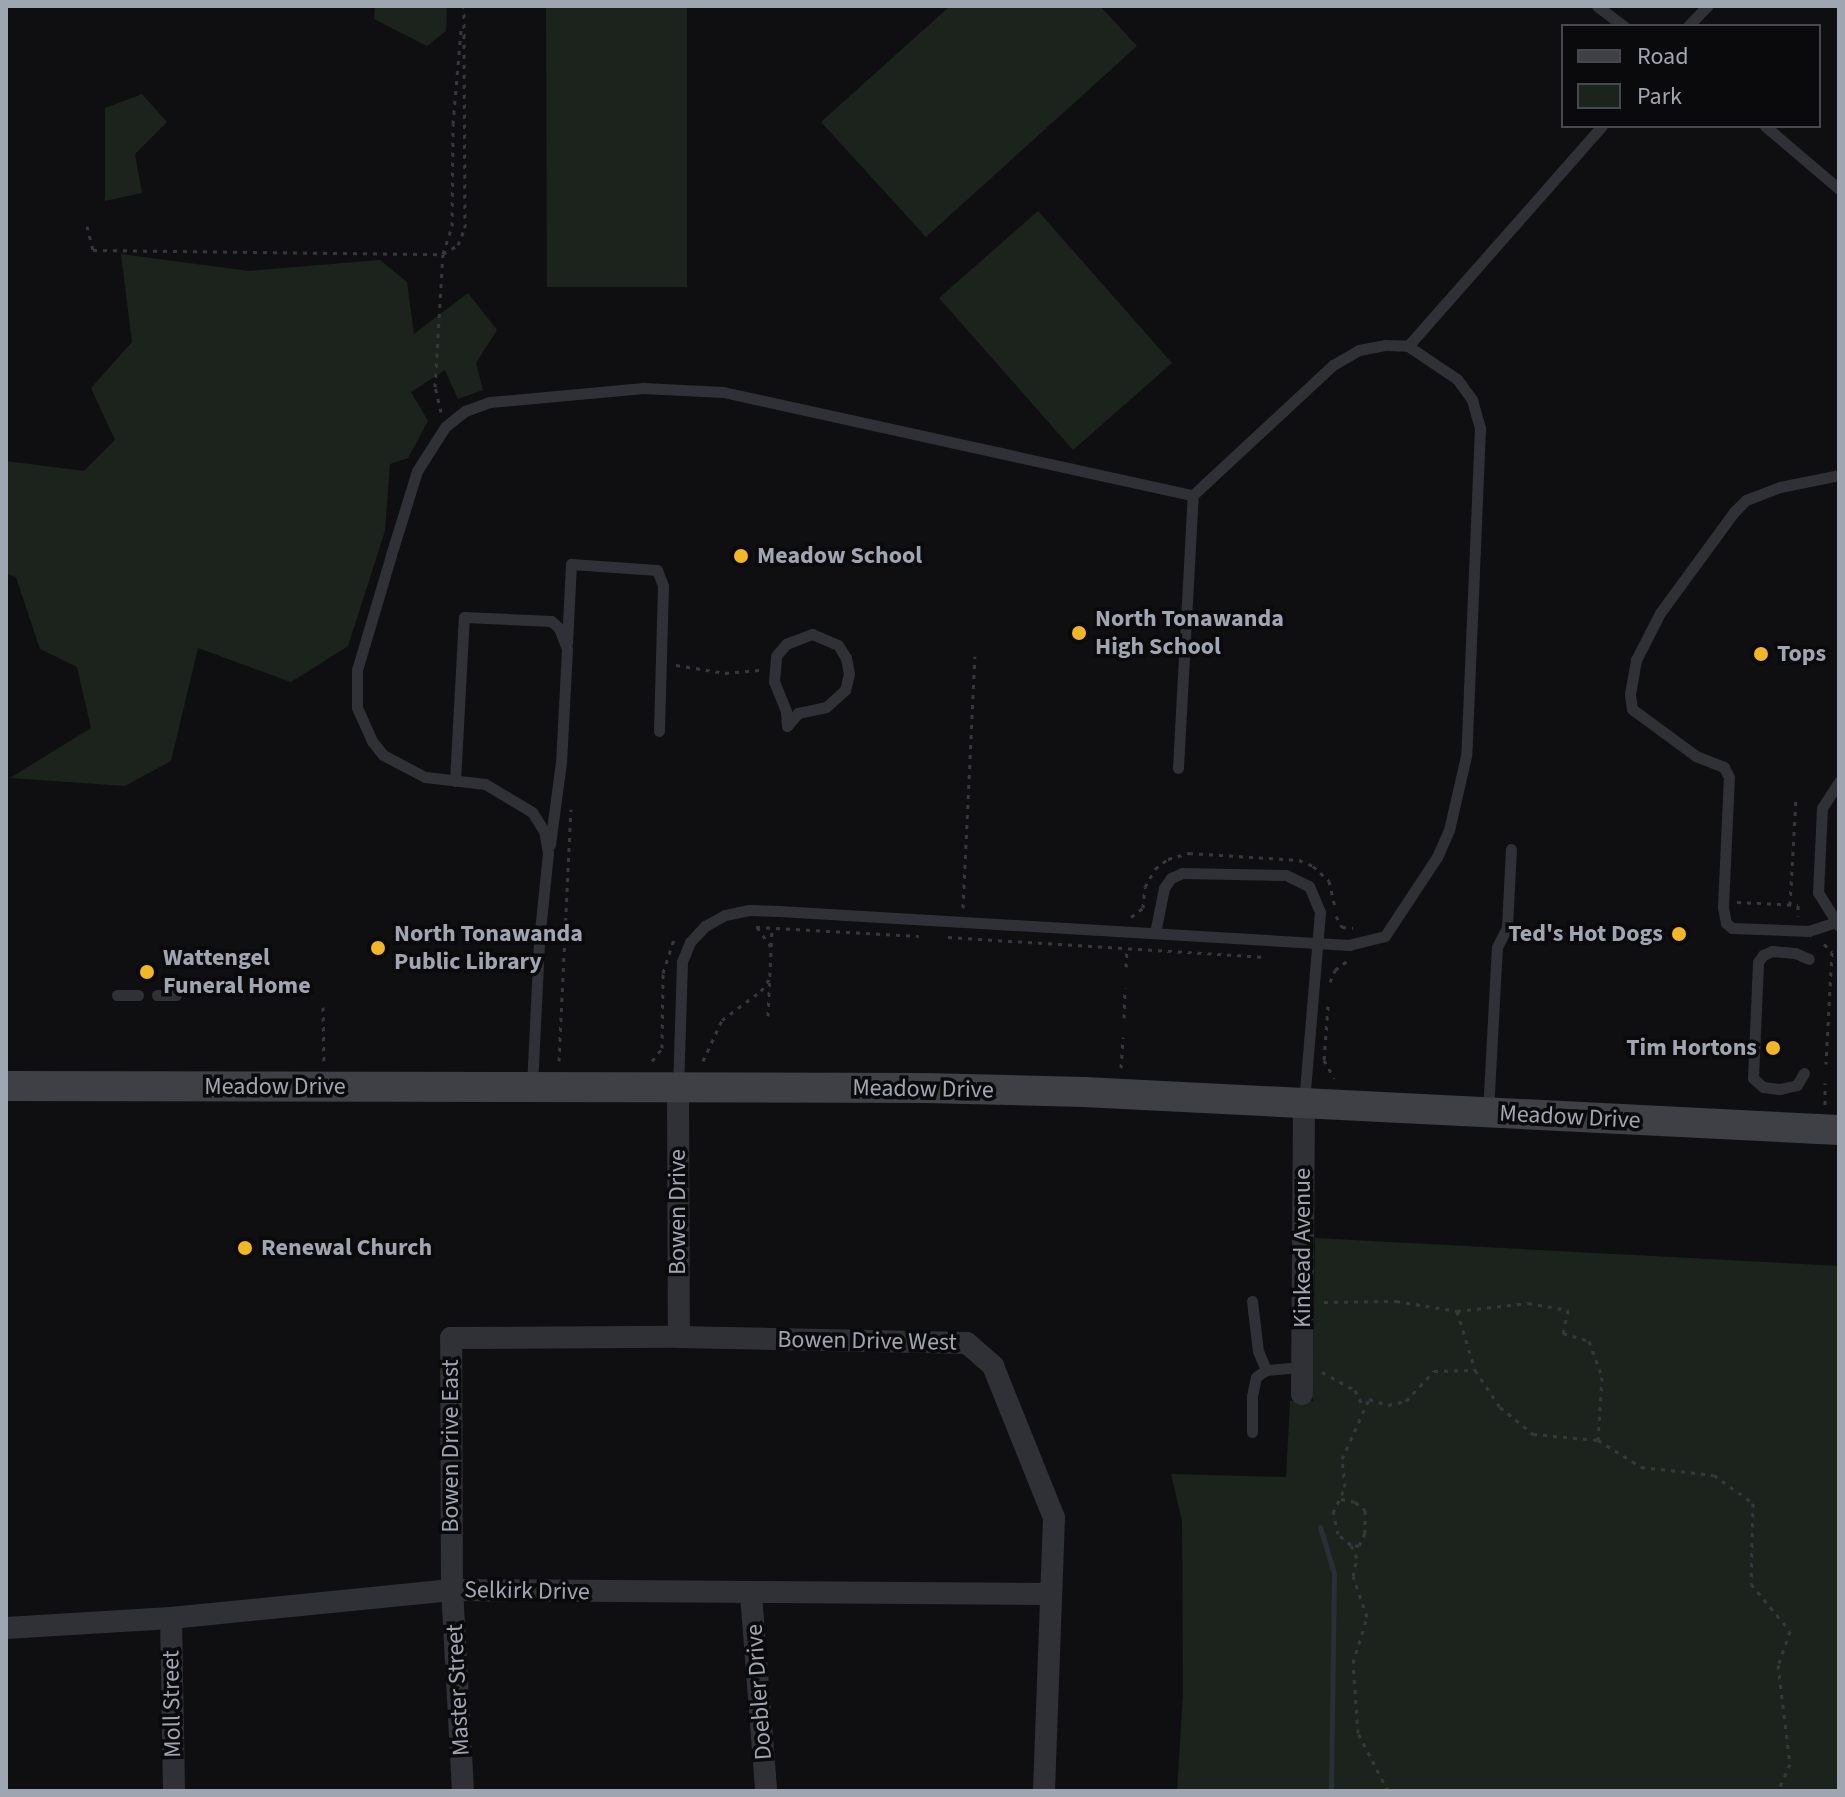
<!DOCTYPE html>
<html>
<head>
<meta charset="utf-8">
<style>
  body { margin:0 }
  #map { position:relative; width:1845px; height:1797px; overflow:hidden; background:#0f0f11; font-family:"Source Sans 3",sans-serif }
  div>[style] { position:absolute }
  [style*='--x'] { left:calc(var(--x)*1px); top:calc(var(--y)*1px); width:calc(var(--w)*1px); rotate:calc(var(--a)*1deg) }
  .green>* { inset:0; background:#1c231d }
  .stream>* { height:5px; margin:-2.5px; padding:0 2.5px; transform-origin:2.5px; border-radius:2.5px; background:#282f36 }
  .path>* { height:3px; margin-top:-1.5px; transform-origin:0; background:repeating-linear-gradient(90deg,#36383d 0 4px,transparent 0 10px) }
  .lane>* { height:11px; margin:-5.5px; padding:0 5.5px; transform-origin:5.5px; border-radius:5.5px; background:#303136 }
  .street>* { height:22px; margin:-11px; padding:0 11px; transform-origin:11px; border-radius:11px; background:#303136 }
  .secondary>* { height:30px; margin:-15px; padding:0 15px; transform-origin:15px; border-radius:15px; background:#3e4046 }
  .dots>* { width:22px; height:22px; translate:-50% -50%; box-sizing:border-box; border:4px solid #0a0a0c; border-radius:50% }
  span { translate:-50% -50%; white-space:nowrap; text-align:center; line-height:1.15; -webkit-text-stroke:7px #0a0a0c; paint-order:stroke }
  .poi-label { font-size:24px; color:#a0a5b2; font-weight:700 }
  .left { translate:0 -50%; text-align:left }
  .right { translate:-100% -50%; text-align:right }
  .street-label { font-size:24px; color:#a0a5b2 }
  .frame { position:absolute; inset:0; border:8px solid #a0a5b2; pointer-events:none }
  .legend { position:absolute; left:1561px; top:24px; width:260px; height:104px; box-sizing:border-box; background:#0a0a0c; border:2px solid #46484e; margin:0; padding:10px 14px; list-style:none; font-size:24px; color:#a0a5b2 }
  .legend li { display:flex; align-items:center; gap:16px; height:40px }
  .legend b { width:40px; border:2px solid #46484e }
</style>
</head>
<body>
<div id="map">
  <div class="green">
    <i style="clip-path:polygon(375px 6px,447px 6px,446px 31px,427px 46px,374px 19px)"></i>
    <i style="clip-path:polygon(546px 6px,687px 6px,687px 287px,547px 287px)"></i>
    <i style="clip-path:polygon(950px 6px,1100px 6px,1137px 46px,926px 237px,821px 122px)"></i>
    <i style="clip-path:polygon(142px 94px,167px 122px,135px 154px,142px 193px,105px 201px,105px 108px)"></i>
    <i style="clip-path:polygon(1038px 211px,1172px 363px,1073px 450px,939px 298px)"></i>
    <i style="clip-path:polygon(121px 254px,249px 271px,380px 260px,407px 282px,414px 334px,468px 293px,497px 330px,476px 363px,483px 390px,458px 399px,445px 370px,411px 392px,428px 421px,408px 458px,390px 464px,385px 531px,348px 646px,291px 682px,198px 648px,171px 761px,125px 786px,10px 778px,91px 728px,77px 667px,40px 649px,16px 577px,6px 573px,6px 461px,84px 471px,115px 440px,91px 388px,132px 342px)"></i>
    <i style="clip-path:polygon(1315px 1238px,1839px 1266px,1839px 1791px,1177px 1791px,1183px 1694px,1182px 1521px,1171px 1474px,1286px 1477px,1290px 1401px,1313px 1401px)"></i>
  </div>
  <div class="stream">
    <i style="--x:1320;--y:1527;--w:48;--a:73.1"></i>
    <i style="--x:1334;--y:1573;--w:218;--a:90.8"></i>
  </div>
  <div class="path">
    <i style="--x:87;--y:226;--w:25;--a:76"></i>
    <i style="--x:93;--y:250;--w:350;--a:0.7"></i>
    <i style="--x:443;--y:254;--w:17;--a:-31"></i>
    <i style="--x:458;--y:245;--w:18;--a:-68"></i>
    <i style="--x:465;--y:228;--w:222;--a:-90.3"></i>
    <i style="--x:441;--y:412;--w:26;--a:-103"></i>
    <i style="--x:435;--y:387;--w:133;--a:-86.6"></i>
    <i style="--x:443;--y:254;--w:29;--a:-72"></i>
    <i style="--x:452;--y:226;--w:102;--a:-89.4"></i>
    <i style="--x:453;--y:124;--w:94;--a:-85.1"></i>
    <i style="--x:676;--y:665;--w:50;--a:9.3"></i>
    <i style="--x:725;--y:673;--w:35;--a:-5"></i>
    <i style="--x:1737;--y:902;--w:61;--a:2.8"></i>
    <i style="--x:1798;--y:905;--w:11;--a:90"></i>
    <i style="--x:1790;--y:905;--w:108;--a:-86.8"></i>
    <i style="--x:963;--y:908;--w:252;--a:-87.3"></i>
    <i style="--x:1336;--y:916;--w:13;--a:61"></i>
    <i style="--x:1342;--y:927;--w:11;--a:5"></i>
    <i style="--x:1131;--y:917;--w:15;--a:-37"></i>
    <i style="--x:1143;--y:908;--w:21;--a:-85"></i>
    <i style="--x:1145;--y:887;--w:21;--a:-61"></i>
    <i style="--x:1155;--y:869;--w:16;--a:-38"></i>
    <i style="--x:1168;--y:859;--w:22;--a:-16"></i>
    <i style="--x:1189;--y:853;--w:110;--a:3.6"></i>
    <i style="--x:1299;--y:860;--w:15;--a:23"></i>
    <i style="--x:1313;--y:866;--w:22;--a:43"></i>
    <i style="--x:1329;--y:881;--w:28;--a:77"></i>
    <i style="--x:756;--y:927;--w:163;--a:3.2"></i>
    <i style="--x:757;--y:927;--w:24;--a:55"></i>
    <i style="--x:948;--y:937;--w:318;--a:3.6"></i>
    <i style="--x:1824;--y:944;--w:11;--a:45"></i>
    <i style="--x:1832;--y:952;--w:112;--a:93.1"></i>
    <i style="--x:1126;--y:967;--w:17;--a:-87"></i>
    <i style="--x:1330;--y:982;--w:13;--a:-67"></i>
    <i style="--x:1335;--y:970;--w:15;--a:-37"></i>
    <i style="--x:1328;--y:1006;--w:54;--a:94.2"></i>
    <i style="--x:1324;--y:1060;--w:21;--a:61"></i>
    <i style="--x:323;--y:1007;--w:56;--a:89"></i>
    <i style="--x:768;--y:1016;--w:88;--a:-87.4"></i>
    <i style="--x:1124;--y:1018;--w:30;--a:-88"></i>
    <i style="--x:559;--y:1061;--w:252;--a:-87.3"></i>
    <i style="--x:652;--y:1061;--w:16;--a:-52"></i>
    <i style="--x:662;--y:1048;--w:75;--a:-89.2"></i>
    <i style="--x:663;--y:973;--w:36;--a:-72"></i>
    <i style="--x:703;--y:1061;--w:45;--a:-65.1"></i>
    <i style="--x:722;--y:1020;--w:49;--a:-36.6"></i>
    <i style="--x:761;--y:991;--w:16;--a:-55"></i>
    <i style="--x:1121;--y:1068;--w:31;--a:-86"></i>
    <i style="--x:1825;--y:1105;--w:22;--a:-90"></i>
    <i style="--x:1324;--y:1302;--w:72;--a:-0.8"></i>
    <i style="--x:1396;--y:1301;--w:62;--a:9.3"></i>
    <i style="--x:1457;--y:1311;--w:62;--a:73"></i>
    <i style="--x:1457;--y:1311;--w:71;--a:-6.4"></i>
    <i style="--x:1528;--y:1303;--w:41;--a:9.9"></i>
    <i style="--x:1568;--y:1310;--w:24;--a:102"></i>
    <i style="--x:1563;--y:1333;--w:27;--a:17"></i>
    <i style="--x:1589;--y:1341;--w:38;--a:70"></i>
    <i style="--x:1602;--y:1377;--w:63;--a:93.6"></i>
    <i style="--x:1322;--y:1372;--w:38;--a:29"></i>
    <i style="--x:1355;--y:1390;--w:19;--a:65"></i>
    <i style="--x:1341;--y:1499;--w:14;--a:12"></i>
    <i style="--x:1355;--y:1502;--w:13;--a:39"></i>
    <i style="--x:1365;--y:1510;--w:23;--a:90"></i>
    <i style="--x:1365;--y:1533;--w:14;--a:115"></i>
    <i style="--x:1359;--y:1546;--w:8;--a:-173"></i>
    <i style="--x:1388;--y:1791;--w:65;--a:-117.3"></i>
    <i style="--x:1358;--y:1733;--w:70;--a:-94.1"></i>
    <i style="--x:1353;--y:1663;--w:48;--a:-73.1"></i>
    <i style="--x:1367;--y:1617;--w:43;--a:-108.9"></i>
    <i style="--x:1353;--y:1576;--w:18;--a:-77"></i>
    <i style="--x:1357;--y:1558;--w:14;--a:-115"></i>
    <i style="--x:1351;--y:1545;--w:17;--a:-140"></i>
    <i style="--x:1338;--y:1534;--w:22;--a:-103"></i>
    <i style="--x:1333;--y:1513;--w:29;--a:-65"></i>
    <i style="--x:1345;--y:1487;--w:28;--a:-96"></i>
    <i style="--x:1342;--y:1459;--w:66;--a:-65.8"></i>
    <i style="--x:1369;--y:1399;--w:20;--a:18"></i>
    <i style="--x:1388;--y:1405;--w:18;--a:-13"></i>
    <i style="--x:1406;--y:1401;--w:41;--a:-47"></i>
    <i style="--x:1434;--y:1371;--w:41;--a:-1.4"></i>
    <i style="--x:1475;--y:1370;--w:45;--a:56"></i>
    <i style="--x:1500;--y:1407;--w:43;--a:39.3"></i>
    <i style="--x:1533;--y:1434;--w:65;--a:5.3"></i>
    <i style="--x:1598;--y:1440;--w:51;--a:32.1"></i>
    <i style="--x:1641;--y:1467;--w:73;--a:6.3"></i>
    <i style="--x:1714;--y:1475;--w:48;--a:35.7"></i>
    <i style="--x:1753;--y:1503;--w:81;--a:91.4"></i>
    <i style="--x:1751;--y:1584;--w:61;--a:50.3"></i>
    <i style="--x:1790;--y:1631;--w:36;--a:109"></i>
    <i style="--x:1778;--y:1665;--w:100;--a:83.1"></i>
    <i style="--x:1790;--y:1764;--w:30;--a:114"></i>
  </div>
  <div class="lane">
    <i style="--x:1597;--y:6;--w:34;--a:37"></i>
    <i style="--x:1688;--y:26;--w:28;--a:-46"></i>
    <i style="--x:1765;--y:126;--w:97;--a:40.4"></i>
    <i style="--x:1408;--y:346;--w:293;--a:-48.6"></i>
    <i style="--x:812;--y:634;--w:28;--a:23"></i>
    <i style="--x:838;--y:645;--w:15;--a:58"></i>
    <i style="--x:846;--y:658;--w:16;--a:79"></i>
    <i style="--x:849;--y:674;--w:16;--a:104"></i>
    <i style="--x:845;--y:690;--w:25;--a:138"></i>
    <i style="--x:826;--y:707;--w:29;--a:168"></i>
    <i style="--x:798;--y:713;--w:17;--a:130"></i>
    <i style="--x:787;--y:726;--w:15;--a:-94"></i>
    <i style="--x:786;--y:711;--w:32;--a:-112"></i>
    <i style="--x:774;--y:681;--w:25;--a:-85"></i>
    <i style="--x:776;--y:656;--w:16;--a:-50"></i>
    <i style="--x:786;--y:644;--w:28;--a:-21"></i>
    <i style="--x:567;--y:643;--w:79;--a:-87.1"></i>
    <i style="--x:571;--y:564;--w:86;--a:4"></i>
    <i style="--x:657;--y:570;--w:17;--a:69"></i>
    <i style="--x:663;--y:586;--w:145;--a:91.6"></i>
    <i style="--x:1178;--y:768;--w:273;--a:-86.9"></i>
    <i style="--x:455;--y:781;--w:164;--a:-86.9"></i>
    <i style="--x:464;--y:617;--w:87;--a:2.6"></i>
    <i style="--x:551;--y:621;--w:11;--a:41"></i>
    <i style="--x:559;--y:628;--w:22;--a:69"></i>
    <i style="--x:567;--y:649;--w:113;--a:93"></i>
    <i style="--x:561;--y:762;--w:83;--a:97.6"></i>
    <i style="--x:1836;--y:922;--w:28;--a:162"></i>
    <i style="--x:1809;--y:931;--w:77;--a:-177.8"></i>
    <i style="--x:1732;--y:928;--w:8;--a:-140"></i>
    <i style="--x:1726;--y:923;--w:16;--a:-101"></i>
    <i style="--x:1723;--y:907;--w:130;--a:-87.4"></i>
    <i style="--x:1729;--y:777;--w:11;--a:-117"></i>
    <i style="--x:1724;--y:767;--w:30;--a:-159"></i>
    <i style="--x:1696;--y:756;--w:79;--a:-143.7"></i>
    <i style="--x:1632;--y:709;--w:15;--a:-98"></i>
    <i style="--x:1630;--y:694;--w:35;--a:-80"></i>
    <i style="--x:1636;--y:660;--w:53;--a:-62.9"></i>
    <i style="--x:1660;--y:613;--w:125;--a:-53.8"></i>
    <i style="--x:1734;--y:512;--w:17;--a:-45"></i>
    <i style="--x:1746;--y:500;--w:36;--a:-21"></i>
    <i style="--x:1780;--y:487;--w:60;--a:-11.5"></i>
    <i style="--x:1839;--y:926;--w:39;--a:-122"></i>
    <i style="--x:1818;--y:893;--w:85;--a:-87.3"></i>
    <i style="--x:1822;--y:808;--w:31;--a:-57"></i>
    <i style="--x:1155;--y:933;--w:46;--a:-78.7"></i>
    <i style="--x:1164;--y:888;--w:12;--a:-55"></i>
    <i style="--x:1171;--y:878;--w:12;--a:-24"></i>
    <i style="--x:1182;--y:873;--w:104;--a:1.1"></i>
    <i style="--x:1286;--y:875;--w:25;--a:26"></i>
    <i style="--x:1309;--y:886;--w:28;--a:67"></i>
    <i style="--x:1320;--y:912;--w:191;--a:94.8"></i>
    <i style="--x:117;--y:995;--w:21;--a:0"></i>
    <i style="--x:157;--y:995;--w:19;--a:0"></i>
    <i style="--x:1804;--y:1073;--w:14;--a:120"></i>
    <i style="--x:1797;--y:1085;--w:18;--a:167"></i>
    <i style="--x:1779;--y:1089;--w:16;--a:-173"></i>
    <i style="--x:1763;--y:1087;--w:13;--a:-138"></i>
    <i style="--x:1753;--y:1078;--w:116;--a:-87.5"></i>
    <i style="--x:1758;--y:962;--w:9;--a:-54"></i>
    <i style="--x:1763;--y:955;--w:10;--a:-24"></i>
    <i style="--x:1772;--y:951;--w:23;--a:5"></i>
    <i style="--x:1795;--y:953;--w:15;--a:23"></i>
    <i style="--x:532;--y:1086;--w:145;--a:-87.2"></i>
    <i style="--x:539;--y:941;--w:88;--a:-84.2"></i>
    <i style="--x:548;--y:853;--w:22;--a:-100"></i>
    <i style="--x:544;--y:831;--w:22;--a:-122"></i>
    <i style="--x:532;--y:812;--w:55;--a:-149.2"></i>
    <i style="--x:485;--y:784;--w:60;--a:-173.3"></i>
    <i style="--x:425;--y:777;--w:47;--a:-152.4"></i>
    <i style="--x:383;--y:755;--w:18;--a:-128"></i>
    <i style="--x:372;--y:741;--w:37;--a:-114"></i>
    <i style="--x:357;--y:707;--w:37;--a:-90"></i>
    <i style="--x:357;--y:670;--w:120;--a:-73.5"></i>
    <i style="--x:391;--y:555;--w:88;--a:-72.8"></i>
    <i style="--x:417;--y:471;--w:52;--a:-57.5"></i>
    <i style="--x:445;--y:427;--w:26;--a:-39"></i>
    <i style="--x:465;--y:411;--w:27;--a:-20"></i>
    <i style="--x:490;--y:402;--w:154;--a:-5.2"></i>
    <i style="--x:643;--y:388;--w:80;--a:2.9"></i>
    <i style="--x:723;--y:392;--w:481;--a:12.4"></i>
    <i style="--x:1193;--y:495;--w:191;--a:-42.9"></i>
    <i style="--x:1333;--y:365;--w:30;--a:-30"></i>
    <i style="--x:1359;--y:350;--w:26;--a:-11"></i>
    <i style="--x:1385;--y:345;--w:23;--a:2"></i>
    <i style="--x:1408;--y:346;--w:59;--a:34"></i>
    <i style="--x:1457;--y:379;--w:26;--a:54"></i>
    <i style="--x:1472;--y:400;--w:29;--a:74"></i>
    <i style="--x:1480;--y:428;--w:328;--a:92.4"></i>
    <i style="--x:1466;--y:756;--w:76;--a:102.9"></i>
    <i style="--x:1449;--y:830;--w:30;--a:114"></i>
    <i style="--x:1437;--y:857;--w:95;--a:123.4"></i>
    <i style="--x:1385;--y:936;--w:36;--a:166"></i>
    <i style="--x:1350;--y:945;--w:572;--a:-176.59"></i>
    <i style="--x:779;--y:911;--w:30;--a:-178"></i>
    <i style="--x:749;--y:910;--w:25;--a:168"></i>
    <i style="--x:725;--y:915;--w:23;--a:151"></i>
    <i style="--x:705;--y:926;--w:22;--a:133"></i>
    <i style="--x:690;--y:942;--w:22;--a:112"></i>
    <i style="--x:682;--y:962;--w:125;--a:91.8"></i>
    <i style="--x:1488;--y:1112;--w:165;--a:-86.9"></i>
    <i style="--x:1497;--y:947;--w:22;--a:-63"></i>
    <i style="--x:1507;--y:927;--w:78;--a:-87.1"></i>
    <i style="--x:1252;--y:1301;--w:50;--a:83.2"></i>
    <i style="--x:1258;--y:1351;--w:21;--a:67"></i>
    <i style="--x:1252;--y:1432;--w:36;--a:-90"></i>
    <i style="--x:1252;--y:1396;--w:19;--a:-78"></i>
    <i style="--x:1256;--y:1377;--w:12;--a:-35"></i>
    <i style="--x:1266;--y:1370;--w:36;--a:-5"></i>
  </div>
  <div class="street">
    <i style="--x:678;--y:1087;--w:250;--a:89.8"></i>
    <i style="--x:1302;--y:1394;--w:291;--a:-89.6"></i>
    <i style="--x:751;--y:1594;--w:198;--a:85.6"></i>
    <i style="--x:171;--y:1618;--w:173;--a:89"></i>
    <i style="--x:6;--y:1628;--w:165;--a:-3.5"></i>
    <i style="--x:171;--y:1618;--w:282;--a:-5.7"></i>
    <i style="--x:452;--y:1590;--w:598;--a:0.38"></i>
    <i style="--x:463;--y:1791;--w:201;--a:-93.1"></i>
    <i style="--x:452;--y:1590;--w:252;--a:-90.2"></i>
    <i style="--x:451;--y:1338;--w:228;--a:-0.3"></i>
    <i style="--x:679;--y:1337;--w:288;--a:1.2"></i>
    <i style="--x:967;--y:1343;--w:35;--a:41"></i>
    <i style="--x:993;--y:1366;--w:164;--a:68.1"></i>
    <i style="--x:1054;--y:1518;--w:273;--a:92.1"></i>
  </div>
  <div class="secondary">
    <i style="--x:6;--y:1086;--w:919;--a:0.12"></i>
    <i style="--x:925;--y:1088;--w:159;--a:1.4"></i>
    <i style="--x:1084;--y:1092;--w:756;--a:2.88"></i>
  </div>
  <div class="dots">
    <i style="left:741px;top:556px;background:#f2b626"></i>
    <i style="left:1079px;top:633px;background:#f2b626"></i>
    <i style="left:1761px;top:654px;background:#f2b626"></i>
    <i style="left:1679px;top:934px;background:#f2b626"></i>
    <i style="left:378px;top:948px;background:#f2b626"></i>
    <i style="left:147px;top:972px;background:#f2b626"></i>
    <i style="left:1773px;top:1048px;background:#f2b626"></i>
    <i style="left:245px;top:1248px;background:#f2b626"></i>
  </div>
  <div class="poi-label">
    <span class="left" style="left:757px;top:556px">Meadow School</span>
    <span class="left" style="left:1095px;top:633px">North Tonawanda<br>High School</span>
    <span class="left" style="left:1777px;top:654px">Tops</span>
    <span class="left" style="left:394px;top:948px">North Tonawanda<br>Public Library</span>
    <span class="right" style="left:1663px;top:934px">Ted's Hot Dogs</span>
    <span class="left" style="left:163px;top:972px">Wattengel<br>Funeral Home</span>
    <span class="right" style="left:1757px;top:1048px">Tim Hortons</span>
    <span class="left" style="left:261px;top:1248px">Renewal Church</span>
  </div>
  <div class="street-label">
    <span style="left:275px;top:1087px">Meadow Drive</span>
    <span style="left:923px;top:1089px;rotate:1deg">Meadow Drive</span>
    <span style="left:1570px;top:1117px;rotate:3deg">Meadow Drive</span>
    <span style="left:678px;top:1212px;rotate:-90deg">Bowen Drive</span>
    <span style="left:1303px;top:1248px;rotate:-90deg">Kinkead Avenue</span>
    <span style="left:867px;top:1341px;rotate:1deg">Bowen Drive West</span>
    <span style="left:451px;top:1446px;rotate:-90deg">Bowen Drive East</span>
    <span style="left:527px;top:1591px;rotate:1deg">Selkirk Drive</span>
    <span style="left:458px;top:1690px;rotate:-93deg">Master Street</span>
    <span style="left:759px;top:1692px;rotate:-94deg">Doebler Drive</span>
    <span style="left:172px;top:1704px;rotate:-91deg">Moll Street</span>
  </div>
  <div class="frame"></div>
  <ul class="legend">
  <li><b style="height:10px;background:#3e4046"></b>Road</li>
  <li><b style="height:22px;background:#1c231d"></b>Park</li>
  </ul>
</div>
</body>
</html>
